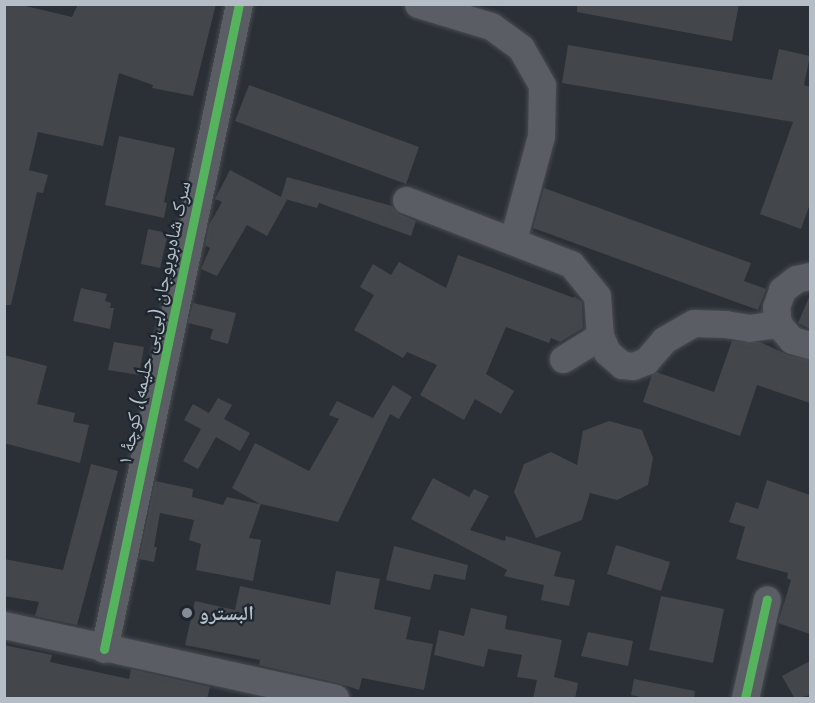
<!DOCTYPE html>
<html>
<head>
<meta charset="utf-8">
<style>
  body { margin:0 }
  #map { position:relative; width:815px; height:703px; overflow:hidden; background:#2b3036; font-family:Cabin,"Noto Naskh Arabic",sans-serif }
  div>[style] { position:absolute }
  [style*='--x'] { left:calc(var(--x)*1px); top:calc(var(--y)*1px); width:calc(var(--w)*1px); rotate:calc(var(--a)*1deg) }
  .building>* { inset:0; background:#43474c }
  .roads { filter:drop-shadow(0 0 2px #484c51) drop-shadow(0 0 2px #484c51) }
  .minor>* { height:27px; margin:-13.5px; padding:0 13.5px; transform-origin:13.5px; border-radius:13.5px; background:#5a5e64 }
  .cycleway>* { height:9px; margin:-4.5px; padding:0 4.5px; transform-origin:4.5px; border-radius:4.5px; background:#56b35d }
  .dots>* { width:16px; height:16px; translate:-50% -50%; box-sizing:border-box; border:3px solid #1e2730; border-radius:50% }
  span { translate:-50% -50%; white-space:nowrap; text-align:center; line-height:1.15; -webkit-text-stroke:4.5px #1e2730; paint-order:stroke }
  .street-label { font-size:20px; color:#b5bdc6 }
  .poi-label { font-size:20px; color:#b5bdc6; font-weight:700 }
  .left { translate:0 -50%; text-align:left }
  .frame { position:absolute; inset:0; border:6px solid #b5bdc6; pointer-events:none }
</style>
</head>
<body>
<div id="map">
  <div class="building">
    <i style="clip-path:polygon(4px 4px,17px 4px,72px 17px,78px 4px,216px 4px,193px 96px,152px 88px,153px 85px,119px 73px,103px 146px,38px 132px,29px 170px,48px 175px,43px 193px,37px 192px,11px 305px,4px 305px)"></i>
    <i style="clip-path:polygon(577px 4px,739px 4px,732px 41px,577px 12px)"></i>
    <i style="clip-path:polygon(568px 45px,772px 80px,779px 49px,810px 56px,804px 85px,810px 87px,810px 204px,801px 229px,760px 214px,793px 122px,562px 83px)"></i>
    <i style="clip-path:polygon(249px 85px,419px 147px,406px 184px,235px 121px)"></i>
    <i style="clip-path:polygon(119px 136px,175px 148px,164px 202px,167px 203px,164px 218px,105px 205px)"></i>
    <i style="clip-path:polygon(230px 170px,281px 197px,287px 177px,392px 206px,400px 214px,416px 221px,411px 236px,319px 203px,317px 208px,285px 199px,287px 200px,267px 236px,247px 225px,217px 276px,201px 269px,210px 248px,205px 245px,209px 225px,222px 202px,215px 199px)"></i>
    <i style="clip-path:polygon(544px 188px,751px 263px,744px 281px,766px 289px,758px 310px,533px 228px)"></i>
    <i style="clip-path:polygon(148px 229px,168px 233px,160px 268px,141px 264px)"></i>
    <i style="clip-path:polygon(458px 255px,574px 298px,574px 296px,582px 302px,583px 328px,560px 342px,551px 338px,549px 343px,506px 327px,486px 374px,514px 391px,501px 414px,475px 399px,464px 420px,420px 395px,437px 365px,407px 352px,403px 358px,354px 330px,374px 295px,360px 287px,373px 264px,391px 275px,399px 262px,446px 288px)"></i>
    <i style="clip-path:polygon(81px 288px,107px 294px,105px 301px,111px 303px,110px 308px,114px 308px,110px 329px,73px 321px)"></i>
    <i style="clip-path:polygon(810px 295px,810px 329px,798px 323px)"></i>
    <i style="clip-path:polygon(193px 303px,236px 313px,228px 344px,210px 339px,213px 329px,188px 323px)"></i>
    <i style="clip-path:polygon(732px 341px,760px 342px,788px 355px,810px 360px,810px 403px,757px 385px,740px 436px,643px 402px,652px 375px,656px 372px,714px 392px)"></i>
    <i style="clip-path:polygon(114px 342px,144px 347px,139px 375px,108px 370px)"></i>
    <i style="clip-path:polygon(4px 355px,47px 366px,37px 404px,75px 413px,73px 422px,89px 425px,80px 463px,4px 443px)"></i>
    <i style="clip-path:polygon(393px 385px,412px 397px,399px 419px,390px 414px,338px 522px,261px 504px,249px 538px,261px 540px,253px 581px,196px 570px,201px 544px,189px 540px,194px 520px,160px 513px,154px 547px,157px 547px,154px 562px,139px 559px,155px 481px,193px 489px,192px 497px,223px 505px,227px 497px,260px 504px,232px 488px,255px 443px,309px 471px,339px 419px,329px 415px,337px 401px,373px 418px)"></i>
    <i style="clip-path:polygon(218px 398px,232px 405px,224px 419px,250px 433px,240px 451px,216px 437px,198px 469px,183px 461px,201px 429px,184px 420px,193px 404px,209px 413px)"></i>
    <i style="clip-path:polygon(609px 421px,642px 430px,653px 458px,648px 485px,617px 500px,590px 493px,582px 520px,536px 538px,514px 492px,524px 464px,551px 452px,577px 465px,583px 431px)"></i>
    <i style="clip-path:polygon(91px 464px,118px 471px,77px 625px,35px 616px,39px 602px,4px 596px,4px 559px,63px 570px)"></i>
    <i style="clip-path:polygon(433px 478px,469px 497px,474px 489px,489px 496px,470px 530px,505px 541px,506px 536px,561px 552px,554px 576px,575px 580px,569px 606px,541px 600px,544px 585px,504px 576px,507px 570px,411px 519px)"></i>
    <i style="clip-path:polygon(767px 480px,810px 495px,810px 634px,778px 623px,791px 580px,787px 578px,788px 573px,736px 559px,745px 527px,729px 522px,736px 502px,758px 509px)"></i>
    <i style="clip-path:polygon(616px 545px,670px 562px,661px 591px,607px 574px)"></i>
    <i style="clip-path:polygon(394px 546px,468px 565px,465px 580px,434px 574px,430px 590px,386px 580px)"></i>
    <i style="clip-path:polygon(336px 571px,380px 579px,374px 609px,411px 617px,406px 639px,433px 644px,424px 690px,362px 678px,359px 690px,338px 683px,259px 665px,260px 660px,185px 645px,195px 601px,235px 610px,240px 586px,330px 605px)"></i>
    <i style="clip-path:polygon(661px 596px,724px 609px,713px 663px,649px 650px)"></i>
    <i style="clip-path:polygon(471px 608px,507px 616px,505px 629px,562px 640px,554px 677px,578px 683px,575px 699px,533px 699px,537px 680px,517px 677px,522px 655px,488px 649px,484px 667px,434px 655px,439px 630px,464px 636px)"></i>
    <i style="clip-path:polygon(588px 632px,633px 641px,628px 666px,581px 656px)"></i>
    <i style="clip-path:polygon(4px 645px,52px 655px,50px 662px,129px 679px,131px 669px,210px 687px,207px 699px,4px 699px)"></i>
    <i style="clip-path:polygon(810px 661px,810px 695px,795px 699px,782px 676px)"></i>
    <i style="clip-path:polygon(634px 679px,695px 691px,694px 699px,650px 699px,631px 695px)"></i>
  </div>
  <div class="roads">
    <div class="minor">
      <i style="--x:418;--y:4;--w:76;--a:16.8"></i>
      <i style="--x:491;--y:26;--w:37;--a:36"></i>
      <i style="--x:521;--y:48;--w:43;--a:60.4"></i>
      <i style="--x:542;--y:85;--w:51;--a:91.1"></i>
      <i style="--x:541;--y:136;--w:108;--a:105.1"></i>
      <i style="--x:406;--y:200;--w:177;--a:21.2"></i>
      <i style="--x:571;--y:264;--w:41;--a:50.9"></i>
      <i style="--x:597;--y:296;--w:40;--a:85.7"></i>
      <i style="--x:600;--y:336;--w:17;--a:66"></i>
      <i style="--x:607;--y:352;--w:20;--a:41"></i>
      <i style="--x:622;--y:365;--w:11;--a:5"></i>
      <i style="--x:633;--y:366;--w:14;--a:-21"></i>
      <i style="--x:646;--y:361;--w:28;--a:-49"></i>
      <i style="--x:664;--y:340;--w:34;--a:-30"></i>
      <i style="--x:694;--y:323;--w:31;--a:2"></i>
      <i style="--x:725;--y:324;--w:24;--a:9"></i>
      <i style="--x:749;--y:328;--w:29;--a:-8"></i>
      <i style="--x:810;--y:276;--w:14;--a:168"></i>
      <i style="--x:796;--y:279;--w:18;--a:142"></i>
      <i style="--x:782;--y:290;--w:18;--a:109"></i>
      <i style="--x:776;--y:307;--w:17;--a:83"></i>
      <i style="--x:778;--y:324;--w:21;--a:49"></i>
      <i style="--x:792;--y:340;--w:19;--a:16"></i>
      <i style="--x:563;--y:359;--w:44;--a:-31.9"></i>
      <i style="--x:4;--y:625;--w:339;--a:12.4"></i>
      <i style="--x:104;--y:649;--w:659;--a:-78.18"></i>
      <i style="--x:745;--y:698;--w:101;--a:-77.5"></i>
    </div>
  </div>
  <div class="cycleway">
    <i style="--x:104;--y:649;--w:659;--a:-78.18"></i>
    <i style="--x:745;--y:698;--w:101;--a:-77.5"></i>
  </div>
  <div class="dots">
    <i style="left:187px;top:613px;background:#858c94"></i>
  </div>
  <div class="street-label">
    <span style="left:154px;top:323px;rotate:-78deg">سرک شاه‌بوبوجان (بی‌بی حلیمه)، کوچۀ ۱</span>
  </div>
  <div class="poi-label">
    <span class="left" style="left:199px;top:613px">البسترو</span>
  </div>
  <div class="frame"></div>
</div>
</body>
</html>
